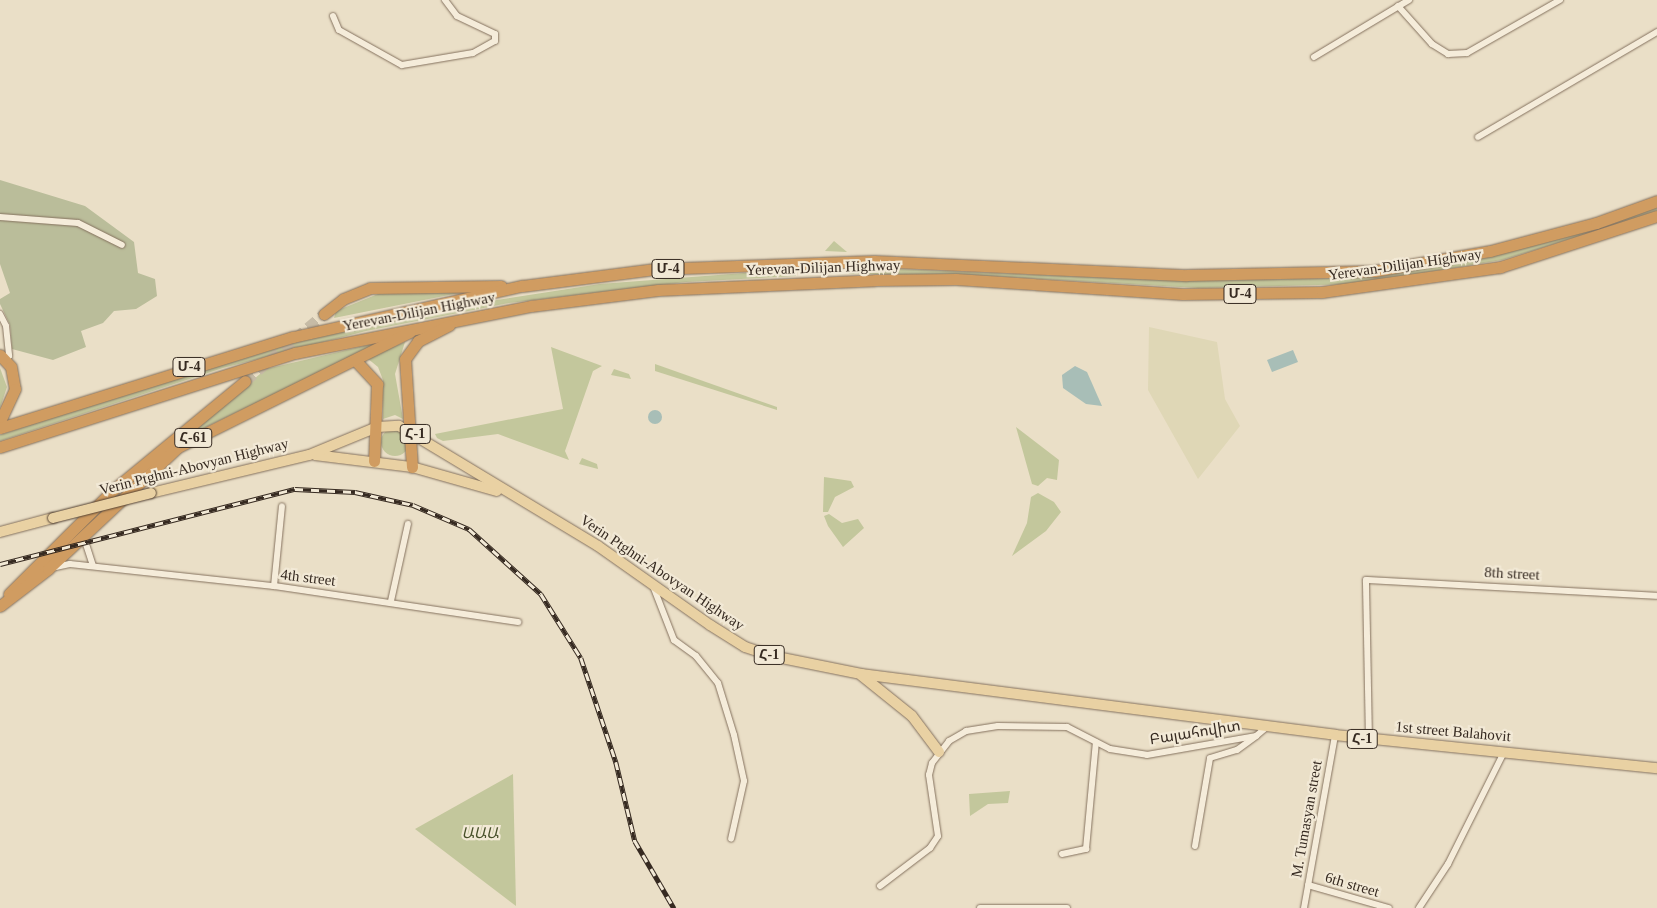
<!DOCTYPE html>
<html>
<head>
<meta charset="utf-8">
<style>
  body { margin:0 }
  #map { position:relative; width:1657px; height:908px; overflow:hidden; background:#eadfc7; font-family:"Times New Roman","Noto Sans Armenian",serif }
  div>[style] { position:absolute }
  [style*='--x'] { left:calc(var(--x)*1px); top:calc(var(--y)*1px); width:calc(var(--w)*1px); rotate:calc(var(--a)*1deg) }
  .farmland>* { inset:0; background:#dfd7b6 }
  .green>* { inset:0; background:#c3c79c }
  .round { border-radius:50% }
  .cemetery>* { inset:0; background:#babd9a }
  .water>* { inset:0; background:#a8beb7 }
  .highway-tunnel>* { height:11px; margin-top:-5.5px; transform-origin:0; background:repeating-linear-gradient(90deg,#c6bba6 0 11px,transparent 0 16.5px) }
  .roads { filter:drop-shadow(0 0 1px #84715e) drop-shadow(0 0 1px #84715e) }
  .street>* { height:6px; margin:-3px; padding:0 3px; transform-origin:3px; border-radius:3px; background:#f5ecda }
  .primary>* { height:10px; margin:-5px; padding:0 5px; transform-origin:5px; border-radius:5px; background:#e9d1a3 }
  .highway>* { height:11px; margin:-5.5px; padding:0 5.5px; transform-origin:5.5px; border-radius:5.5px; background:#d09c61 }
  .rail>* { height:4.5px; margin-top:-2.25px; transform-origin:0; background:repeating-linear-gradient(90deg,#f2e9d6 0 8px,#362a21 0 16px); box-sizing:border-box; border-block:1px solid #362a21 }
  .bridges { filter:drop-shadow(0 0 1px #524032) drop-shadow(0 0 1px #524032) }
  .primary-bridge>* { height:10px; margin:-5px; padding:0 5px; transform-origin:5px; border-radius:5px; background:#e9d1a3 }
  span { translate:-50% -50%; white-space:nowrap; text-align:center; line-height:1.15; -webkit-text-stroke:4.5px #f2e9d6; paint-order:stroke }
  .shield-label span { padding:1px 4px; background:#f2e9d6; border:1px solid; border-radius:4px; -webkit-text-stroke-width:0 }
  .shield-label { font-size:14px; color:#362a21; font-weight:700 }
  .street-label { font-size:15px; color:#362a21 }
  .park-label { font-size:15px; color:#475029; font-style:italic }
</style>
</head>
<body>
<div id="map">
  <div class="farmland">
    <i style="clip-path:polygon(1149px 327px,1217px 342px,1225px 399px,1240px 426px,1198px 479px,1148px 390px)"></i>
  </div>
  <div class="green">
    <i style="clip-path:polygon(1657px 205px,1657px 212px,1502px 260px,1356px 284px,1198px 288px,989px 276px,849px 274px,848px 267px,1184px 281px,1348px 278px,1433px 268px,1516px 250px)"></i>
    <i style="clip-path:polygon(834px 241px,847px 252px,825px 251px)"></i>
    <i style="clip-path:polygon(796px 269px,796px 276px,686px 282px,509px 303px,366px 331px,223px 368px,0 441px,0 435px,190px 372px,295px 342px,451px 307px,600px 284px)"></i>
    <i style="clip-path:polygon(469px 291px,334px 318px,336px 311px,378px 294px)"></i>
    <i style="clip-path:polygon(385px 341px,210px 425px,183px 438px,266px 369px)"></i>
    <i style="clip-path:polygon(405px 342px,395px 374px,403px 419px,395px 415px,383px 419px,383px 380px,378px 367px,367px 358px)"></i>
    <i style="clip-path:polygon(551px 347px,602px 366px,593px 371px,565px 451px,569px 460px,498px 434px,443px 441px,437px 438px,435px 434px,563px 409px)"></i>
    <i style="clip-path:polygon(655px 364px,777px 407px,777px 410px,655px 371px)"></i>
    <i style="clip-path:polygon(0 368px,7px 387px,0 408px)"></i>
    <i style="clip-path:polygon(614px 369px,629px 374px,631px 379px,611px 375px)"></i>
    <i style="clip-path:polygon(1016px 427px,1059px 460px,1057px 480px,1047px 478px,1038px 486px,1032px 484px)"></i>
    <i class="round" style="left:381px;top:428px;width:28px;height:28px"></i>
    <i style="clip-path:polygon(582px 458px,597px 464px,598px 469px,579px 464px)"></i>
    <i style="clip-path:polygon(824px 477px,851px 481px,854px 487px,835px 497px,828px 512px,823px 512px)"></i>
    <i style="clip-path:polygon(1038px 493px,1054px 502px,1061px 512px,1046px 531px,1012px 556px,1027px 523px,1031px 497px)"></i>
    <i style="clip-path:polygon(829px 514px,842px 523px,858px 519px,864px 528px,843px 547px,828px 526px,824px 516px)"></i>
    <i style="clip-path:polygon(513px 774px,516px 906px,415px 829px)"></i>
    <i style="clip-path:polygon(1010px 791px,1008px 803px,988px 804px,970px 816px,969px 794px)"></i>
  </div>
  <div class="cemetery">
    <i style="clip-path:polygon(0 180px,85px 206px,134px 242px,138px 273px,155px 279px,157px 296px,136px 309px,114px 311px,103px 323px,81px 331px,86px 347px,53px 360px,12px 349px,10px 325px,0 304px,0 299px,10px 293px,0 264px)"></i>
  </div>
  <div class="water">
    <i style="clip-path:polygon(1293px 350px,1298px 362px,1272px 372px,1267px 360px)"></i>
    <i style="clip-path:polygon(1075px 366px,1087px 372px,1102px 406px,1086px 404px,1063px 388px,1062px 375px)"></i>
    <i class="round" style="left:648px;top:410px;width:14px;height:14px"></i>
  </div>
  <div class="highway-tunnel">
    <i style="--x:245;--y:381;--w:104;--a:-40.3"></i>
  </div>
  <div class="roads">
    <div class="street">
      <i style="--x:1398;--y:6;--w:51;--a:48.2"></i>
      <i style="--x:1432;--y:44;--w:19;--a:32"></i>
      <i style="--x:1448;--y:54;--w:19;--a:-3"></i>
      <i style="--x:1467;--y:53;--w:107;--a:-29.7"></i>
      <i style="--x:333;--y:16;--w:15;--a:67"></i>
      <i style="--x:339;--y:30;--w:72;--a:29.1"></i>
      <i style="--x:402;--y:65;--w:72;--a:-9.6"></i>
      <i style="--x:473;--y:53;--w:25;--a:-29"></i>
      <i style="--x:495;--y:41;--w:7;--a:-90"></i>
      <i style="--x:495;--y:34;--w:42;--a:-154.7"></i>
      <i style="--x:457;--y:16;--w:20;--a:-127"></i>
      <i style="--x:1314;--y:57;--w:111;--a:-31"></i>
      <i style="--x:1478;--y:137;--w:208;--a:-30.4"></i>
      <i style="--x:0;--y:217;--w:78;--a:4.4"></i>
      <i style="--x:78;--y:223;--w:49;--a:26.6"></i>
      <i style="--x:0;--y:314;--w:13;--a:63"></i>
      <i style="--x:6;--y:326;--w:30;--a:84"></i>
      <i style="--x:9;--y:356;--w:6;--a:171"></i>
      <i style="--x:84;--y:538;--w:29;--a:72"></i>
      <i style="--x:51;--y:568;--w:19;--a:-12"></i>
      <i style="--x:70;--y:564;--w:205;--a:6.2"></i>
      <i style="--x:274;--y:586;--w:247;--a:8.4"></i>
      <i style="--x:274;--y:586;--w:80;--a:-84.3"></i>
      <i style="--x:653;--y:586;--w:58;--a:68.7"></i>
      <i style="--x:674;--y:640;--w:27;--a:36"></i>
      <i style="--x:696;--y:656;--w:35;--a:51"></i>
      <i style="--x:718;--y:683;--w:54;--a:72.9"></i>
      <i style="--x:734;--y:735;--w:47;--a:77.7"></i>
      <i style="--x:744;--y:781;--w:59;--a:102.6"></i>
      <i style="--x:391;--y:601;--w:79;--a:-77.6"></i>
      <i style="--x:1369;--y:740;--w:160;--a:-91.1"></i>
      <i style="--x:1366;--y:580;--w:291;--a:3.1"></i>
      <i style="--x:1195;--y:846;--w:89;--a:-80.3"></i>
      <i style="--x:1210;--y:758;--w:28;--a:-17"></i>
      <i style="--x:1237;--y:750;--w:22;--a:-36"></i>
      <i style="--x:1062;--y:854;--w:25;--a:-12"></i>
      <i style="--x:1086;--y:849;--w:107;--a:-84.7"></i>
      <i style="--x:1308;--y:885;--w:84;--a:15.9"></i>
      <i style="--x:880;--y:886;--w:63;--a:-37.2"></i>
      <i style="--x:930;--y:848;--w:14;--a:-56"></i>
      <i style="--x:938;--y:836;--w:62;--a:-98.4"></i>
      <i style="--x:929;--y:775;--w:12;--a:-76"></i>
      <i style="--x:932;--y:763;--w:28;--a:-52"></i>
      <i style="--x:949;--y:741;--w:20;--a:-30"></i>
      <i style="--x:966;--y:731;--w:32;--a:-9"></i>
      <i style="--x:998;--y:726;--w:69;--a:0.8"></i>
      <i style="--x:1067;--y:727;--w:48;--a:27.1"></i>
      <i style="--x:1110;--y:749;--w:37;--a:9"></i>
      <i style="--x:1147;--y:755;--w:111;--a:-9.9"></i>
      <i style="--x:1256;--y:736;--w:16;--a:-40"></i>
      <i style="--x:980;--y:908;--w:87;--a:0"></i>
      <i style="--x:1304;--y:908;--w:176;--a:-79.8"></i>
      <i style="--x:1419;--y:908;--w:53;--a:-56.6"></i>
      <i style="--x:1448;--y:864;--w:125;--a:-63.4"></i>
    </div>
    <div class="primary">
      <i style="--x:315;--y:455;--w:98;--a:7.1"></i>
      <i style="--x:412;--y:467;--w:88;--a:15.8"></i>
      <i style="--x:151;--y:493;--w:163;--a:-13.5"></i>
      <i style="--x:309;--y:455;--w:74;--a:-22.4"></i>
      <i style="--x:377;--y:427;--w:22;--a:-3"></i>
      <i style="--x:399;--y:426;--w:232;--a:31.1"></i>
      <i style="--x:598;--y:546;--w:137;--a:35.2"></i>
      <i style="--x:710;--y:625;--w:41;--a:32.2"></i>
      <i style="--x:745;--y:647;--w:28;--a:18"></i>
      <i style="--x:772;--y:656;--w:91;--a:11.4"></i>
      <i style="--x:861;--y:674;--w:478;--a:7.3"></i>
      <i style="--x:1335;--y:735;--w:324;--a:5.9"></i>
      <i style="--x:0;--y:532;--w:55;--a:-14.8"></i>
      <i style="--x:861;--y:675;--w:65;--a:38.8"></i>
      <i style="--x:912;--y:716;--w:45;--a:53.1"></i>
    </div>
    <div class="highway">
      <i style="--x:324;--y:314;--w:24;--a:-38"></i>
      <i style="--x:343;--y:299;--w:29;--a:-22"></i>
      <i style="--x:370;--y:288;--w:131;--a:-0.9"></i>
      <i style="--x:0;--y:355;--w:16;--a:47"></i>
      <i style="--x:11;--y:367;--w:22;--a:80"></i>
      <i style="--x:15;--y:389;--w:35;--a:115"></i>
      <i style="--x:355;--y:360;--w:33;--a:47"></i>
      <i style="--x:377;--y:384;--w:77;--a:92.2"></i>
      <i style="--x:0;--y:428;--w:307;--a:-17.3"></i>
      <i style="--x:293;--y:337;--w:235;--a:-12.6"></i>
      <i style="--x:522;--y:286;--w:134;--a:-7.3"></i>
      <i style="--x:655;--y:269;--w:219;--a:-2.1"></i>
      <i style="--x:874;--y:261;--w:313;--a:2.6"></i>
      <i style="--x:1187;--y:275;--w:187;--a:-1.2"></i>
      <i style="--x:1374;--y:271;--w:118;--a:-9.8"></i>
      <i style="--x:1490;--y:251;--w:110;--a:-14.8"></i>
      <i style="--x:1596;--y:223;--w:65;--a:-19.8"></i>
      <i style="--x:0;--y:447;--w:310;--a:-17.7"></i>
      <i style="--x:295;--y:353;--w:241;--a:-11.3"></i>
      <i style="--x:531;--y:306;--w:128;--a:-7.2"></i>
      <i style="--x:658;--y:290;--w:217;--a:-2.6"></i>
      <i style="--x:875;--y:280;--w:81;--a:-0.7"></i>
      <i style="--x:956;--y:279;--w:227;--a:3.8"></i>
      <i style="--x:1183;--y:294;--w:139;--a:-0.8"></i>
      <i style="--x:1322;--y:292;--w:180;--a:-8"></i>
      <i style="--x:1500;--y:267;--w:165;--a:-18"></i>
      <i style="--x:412;--y:467;--w:108;--a:-93.7"></i>
      <i style="--x:405;--y:359;--w:22;--a:-54"></i>
      <i style="--x:418;--y:341;--w:35;--a:-27"></i>
      <i style="--x:9;--y:594;--w:147;--a:-45"></i>
      <i style="--x:113;--y:490;--w:171;--a:-39.5"></i>
      <i style="--x:0;--y:606;--w:61;--a:-37.6"></i>
      <i style="--x:48;--y:569;--w:178;--a:-43.2"></i>
      <i style="--x:178;--y:447;--w:259;--a:-26.4"></i>
    </div>
  </div>
  <div class="rail">
    <i style="--x:0;--y:564;--w:304;--a:-14.3"></i>
    <i style="--x:295;--y:489;--w:60;--a:2.9"></i>
    <i style="--x:355;--y:492;--w:59;--a:12.6"></i>
    <i style="--x:413;--y:505;--w:61;--a:23.2"></i>
    <i style="--x:469;--y:529;--w:97;--a:42.1"></i>
    <i style="--x:541;--y:594;--w:75;--a:58"></i>
    <i style="--x:581;--y:658;--w:110;--a:71.4"></i>
    <i style="--x:616;--y:762;--w:81;--a:76.5"></i>
    <i style="--x:635;--y:841;--w:78;--a:59.8"></i>
  </div>
  <div class="bridges">
    <div class="primary-bridge">
      <i style="--x:53;--y:518;--w:101;--a:-14.3"></i>
    </div>
  </div>
  <div class="shield-label">
    <span style="left:668px;top:269px">Մ-4</span>
    <span style="left:1240px;top:294px">Մ-4</span>
    <span style="left:189px;top:367px">Մ-4</span>
    <span style="left:415px;top:434px">Հ-1</span>
    <span style="left:193px;top:438px">Հ-61</span>
    <span style="left:769px;top:655px">Հ-1</span>
    <span style="left:1362px;top:739px">Հ-1</span>
  </div>
  <div class="street-label">
    <span style="left:1405px;top:265px;rotate:-8deg">Yerevan-Dilijan Highway</span>
    <span style="left:823px;top:268px;rotate:-2deg">Yerevan-Dilijan Highway</span>
    <span style="left:419px;top:312px;rotate:-11deg">Yerevan-Dilijan Highway</span>
    <span style="left:194px;top:467px;rotate:-14deg">Verin Ptghni-Abovyan Highway</span>
    <span style="left:662px;top:573px;rotate:34deg">Verin Ptghni-Abovyan Highway</span>
    <span style="left:1512px;top:574px;rotate:3deg">8th street</span>
    <span style="left:308px;top:578px;rotate:7deg">4th street</span>
    <span style="left:1453px;top:732px;rotate:5deg">1st street Balahovit</span>
    <span style="left:1195px;top:733px;rotate:-9deg">Բալահովիտ</span>
    <span style="left:1307px;top:819px;rotate:-80deg">M. Tumasyan street</span>
    <span style="left:1352px;top:885px;rotate:16deg">6th street</span>
  </div>
  <div class="park-label">
    <span style="left:480px;top:834px">ԱԱԱ</span>
  </div>
</div>
</body>
</html>
